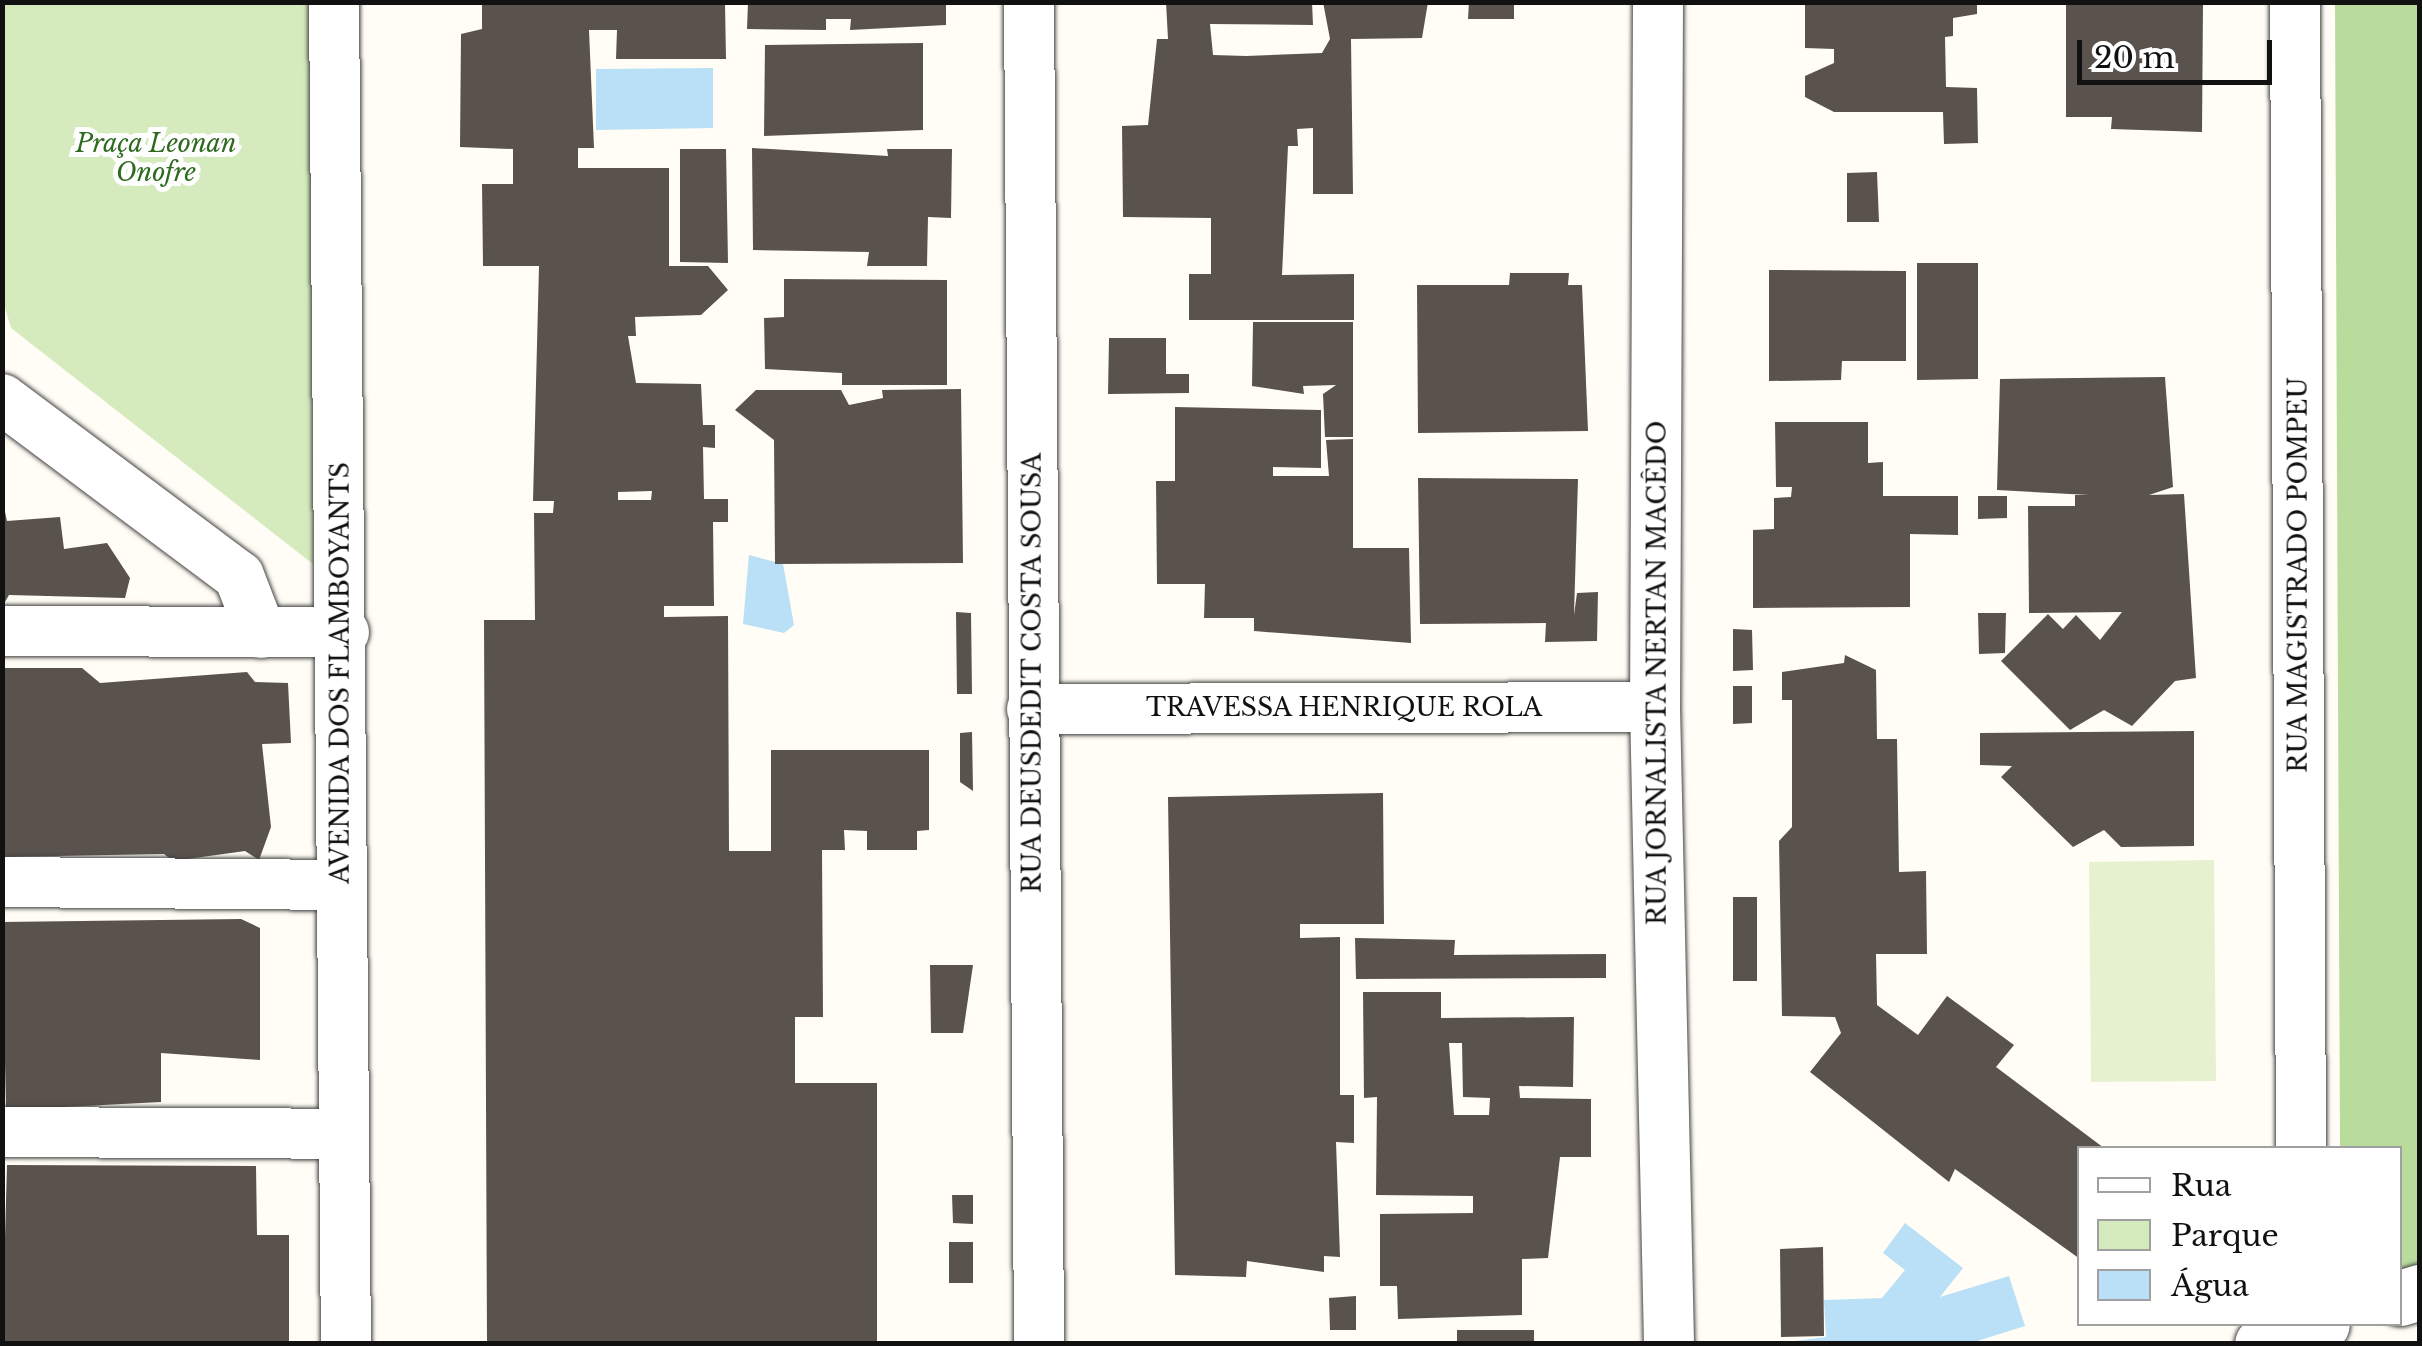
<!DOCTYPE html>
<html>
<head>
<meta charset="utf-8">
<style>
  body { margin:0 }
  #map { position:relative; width:2422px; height:1346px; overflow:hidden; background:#fffdf5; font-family:"Libre Baskerville",serif }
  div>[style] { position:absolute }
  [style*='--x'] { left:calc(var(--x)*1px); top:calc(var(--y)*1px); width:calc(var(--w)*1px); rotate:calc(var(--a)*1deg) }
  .green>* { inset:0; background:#d5ebbd }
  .forest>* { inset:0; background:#b9dc9c }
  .pitch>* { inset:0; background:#e6f2cf }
  .water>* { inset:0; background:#b9e0f7 }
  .building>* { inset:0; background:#5a524d }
  .roads { filter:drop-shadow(0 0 2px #444) drop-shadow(0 0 2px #444) }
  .minor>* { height:50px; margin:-25px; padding:0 25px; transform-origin:25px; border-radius:25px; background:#fff }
  .tertiary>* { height:55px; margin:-27.5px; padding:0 27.5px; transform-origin:27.5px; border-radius:27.5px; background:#fff }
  span { translate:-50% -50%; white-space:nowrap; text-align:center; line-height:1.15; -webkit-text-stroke:10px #fff; paint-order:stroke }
  .park-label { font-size:25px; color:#2f6b1f; font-style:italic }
  .street-label { font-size:25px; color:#111 }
  .frame { position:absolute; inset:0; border:5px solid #111; pointer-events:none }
  .legend { position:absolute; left:2077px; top:1146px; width:325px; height:180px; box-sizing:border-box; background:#fff; border:2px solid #a0a0a0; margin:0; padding:12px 18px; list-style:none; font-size:30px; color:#111 }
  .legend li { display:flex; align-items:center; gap:20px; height:50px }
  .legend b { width:50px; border:2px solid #a0a0a0 }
  .scale { position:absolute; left:2077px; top:40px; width:195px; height:45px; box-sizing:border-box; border:5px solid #111; border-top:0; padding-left:12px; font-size:30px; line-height:35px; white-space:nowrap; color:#111; -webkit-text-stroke:8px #fff; paint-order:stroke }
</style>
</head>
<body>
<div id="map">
  <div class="green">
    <i style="clip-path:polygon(2px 3px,310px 3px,313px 564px,11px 328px,2px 298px)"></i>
  </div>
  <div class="forest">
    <i style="clip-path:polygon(2335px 3px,2419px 3px,2420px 1267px,2400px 1273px,2400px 1148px,2340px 1148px)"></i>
  </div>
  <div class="pitch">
    <i style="clip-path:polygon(2214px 860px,2216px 1081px,2091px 1082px,2089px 862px)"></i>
  </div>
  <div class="water">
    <i style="clip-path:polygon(713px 68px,713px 128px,596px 130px,596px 69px)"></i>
    <i style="clip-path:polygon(749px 555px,783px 564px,794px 625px,784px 633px,743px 624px)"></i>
    <i style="clip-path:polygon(1905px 1223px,1963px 1268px,1940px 1297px,2009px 1276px,2025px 1326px,1971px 1343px,1781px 1343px,1826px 1337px,1824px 1300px,1882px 1298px,1905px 1270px,1883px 1253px)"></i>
  </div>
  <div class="building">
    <i style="clip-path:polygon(evenodd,482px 2px,725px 2px,726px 59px,616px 59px,617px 30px,589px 30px,594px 148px,578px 148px,578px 168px,669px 168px,669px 266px,708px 266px,728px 290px,701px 315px,635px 317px,636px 336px,628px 336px,636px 383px,701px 384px,703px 425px,715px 425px,715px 448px,703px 447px,704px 499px,728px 499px,728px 522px,713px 522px,714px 606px,664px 606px,664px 617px,728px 616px,729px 851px,771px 851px,771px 750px,929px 750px,929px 830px,917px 831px,917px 850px,867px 850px,867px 831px,844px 830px,845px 850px,822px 850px,823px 1017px,795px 1017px,795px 1083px,877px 1083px,877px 1344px,487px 1344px,484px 620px,535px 620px,534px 513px,553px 513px,554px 501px,533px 501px,539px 266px,483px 266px,482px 184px,513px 184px,513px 149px,460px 147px,461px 34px,482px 29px,482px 2px,652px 491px,651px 500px,618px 500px,618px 492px,652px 491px)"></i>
    <i style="clip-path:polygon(748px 2px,946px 2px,946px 25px,850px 30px,851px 19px,826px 19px,826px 30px,747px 29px)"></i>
    <i style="clip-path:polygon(1166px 2px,1312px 2px,1313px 25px,1210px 24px,1213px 55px,1246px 56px,1322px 53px,1330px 39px,1323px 2px,1428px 2px,1422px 38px,1351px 39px,1353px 194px,1313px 194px,1313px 128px,1297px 129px,1298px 146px,1288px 146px,1282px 275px,1354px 274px,1354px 320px,1189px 320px,1189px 274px,1211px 274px,1211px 218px,1123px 217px,1122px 126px,1148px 125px,1157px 39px,1168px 39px)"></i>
    <i style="clip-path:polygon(1469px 2px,1514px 2px,1514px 19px,1468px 19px)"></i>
    <i style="clip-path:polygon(1805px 2px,1977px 2px,1977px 14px,1953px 18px,1953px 36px,1945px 37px,1946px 87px,1977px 88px,1978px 143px,1944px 144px,1943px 112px,1834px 112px,1805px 97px,1805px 76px,1834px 63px,1834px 49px,1805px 48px)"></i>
    <i style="clip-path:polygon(2066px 3px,2203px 3px,2202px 132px,2111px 129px,2112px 117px,2066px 117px)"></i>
    <i style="clip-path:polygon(923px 43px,923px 130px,764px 136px,765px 45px)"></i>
    <i style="clip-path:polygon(752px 148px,888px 156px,887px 149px,952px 149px,951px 218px,928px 217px,927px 266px,867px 266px,869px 252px,753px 250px)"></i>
    <i style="clip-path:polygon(680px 149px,726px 149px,728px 263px,680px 262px)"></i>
    <i style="clip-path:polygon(1877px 172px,1879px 222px,1847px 222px,1847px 173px)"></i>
    <i style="clip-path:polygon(1917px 263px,1978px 263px,1978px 379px,1917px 380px)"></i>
    <i style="clip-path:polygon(1769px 270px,1906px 271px,1906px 361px,1842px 361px,1841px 380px,1769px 381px)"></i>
    <i style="clip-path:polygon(1510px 273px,1569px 273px,1568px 285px,1582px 285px,1588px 431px,1418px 433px,1417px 285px,1509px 285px)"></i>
    <i style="clip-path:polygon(784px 279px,947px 280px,947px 385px,842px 385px,842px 373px,765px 369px,764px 318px,784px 317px)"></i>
    <i style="clip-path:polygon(1253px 322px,1353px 322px,1353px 437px,1325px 437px,1323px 394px,1336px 385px,1303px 386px,1304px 394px,1252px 386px)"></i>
    <i style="clip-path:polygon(1109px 338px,1166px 338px,1166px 374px,1189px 374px,1189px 393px,1108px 394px)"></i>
    <i style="clip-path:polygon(2165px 377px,2173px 487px,2149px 495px,2184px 494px,2196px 678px,2175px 681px,2132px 726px,2104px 710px,2070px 730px,2001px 661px,2048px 614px,2063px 629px,2076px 615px,2100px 640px,2122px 612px,2029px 613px,2028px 506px,2075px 506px,2075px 495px,2089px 495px,1997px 490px,2000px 379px)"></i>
    <i style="clip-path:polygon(961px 389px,963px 563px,775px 564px,774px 440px,735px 410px,756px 390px,841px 390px,849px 405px,883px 398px,882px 390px)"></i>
    <i style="clip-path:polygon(1175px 407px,1321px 410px,1321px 468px,1273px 467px,1273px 476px,1329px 476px,1326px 440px,1353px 439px,1353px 548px,1409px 548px,1411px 643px,1254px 631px,1254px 618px,1204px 618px,1205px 584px,1157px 584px,1156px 481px,1175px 481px)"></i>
    <i style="clip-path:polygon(1775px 422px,1868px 422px,1868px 463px,1883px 462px,1883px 496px,1958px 496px,1958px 535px,1910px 534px,1910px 607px,1753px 608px,1753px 530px,1774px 529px,1774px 498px,1791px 497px,1792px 487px,1776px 487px)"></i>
    <i style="clip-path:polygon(1418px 478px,1578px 479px,1574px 615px,1577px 593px,1598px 592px,1597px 641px,1545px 642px,1546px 623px,1420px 624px)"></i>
    <i style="clip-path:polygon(1978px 496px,2007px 496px,2007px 518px,1978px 519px)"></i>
    <i style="clip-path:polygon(2px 498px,7px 521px,60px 517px,64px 549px,107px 543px,130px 578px,125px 598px,9px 595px,2px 607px)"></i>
    <i style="clip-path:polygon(956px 612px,971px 613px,972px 694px,957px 694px)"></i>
    <i style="clip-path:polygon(1978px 613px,2006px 613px,2005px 653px,1979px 654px)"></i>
    <i style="clip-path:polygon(1733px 629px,1752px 630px,1753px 670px,1733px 671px)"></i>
    <i style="clip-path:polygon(1845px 655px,1876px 670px,1877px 739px,1897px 739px,1899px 872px,1926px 871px,1927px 954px,1876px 954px,1877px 1005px,1918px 1035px,1947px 996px,2014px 1045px,1996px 1067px,2104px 1148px,2080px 1148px,2080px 1259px,1955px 1169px,1949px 1182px,1810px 1072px,1841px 1033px,1835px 1017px,1782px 1016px,1779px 841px,1792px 827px,1792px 700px,1782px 700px,1782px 672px,1844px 663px)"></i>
    <i style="clip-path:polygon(4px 668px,82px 668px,100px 683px,247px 672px,255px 682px,288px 683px,291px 743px,262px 744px,271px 827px,259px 860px,245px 851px,173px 861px,164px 854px,2px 857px)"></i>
    <i style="clip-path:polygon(1733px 686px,1752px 686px,1752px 723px,1733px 724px)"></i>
    <i style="clip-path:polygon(2194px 731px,2194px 846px,2121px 847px,2104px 830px,2073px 847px,2001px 777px,2012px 766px,1980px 765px,1980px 733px)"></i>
    <i style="clip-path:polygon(972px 732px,973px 791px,960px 782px,960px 733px)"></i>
    <i style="clip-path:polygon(1383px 793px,1384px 924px,1300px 924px,1300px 938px,1340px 937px,1340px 1095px,1354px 1095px,1354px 1143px,1336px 1142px,1340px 1257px,1324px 1256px,1324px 1272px,1247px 1261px,1246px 1277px,1175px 1275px,1168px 797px)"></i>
    <i style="clip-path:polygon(1733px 897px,1757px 897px,1757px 981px,1733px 981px)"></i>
    <i style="clip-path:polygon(241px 919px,260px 928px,260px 1060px,161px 1053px,161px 1102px,6px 1110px,2px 922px)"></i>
    <i style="clip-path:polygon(1355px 938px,1455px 940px,1454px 955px,1606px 954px,1606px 978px,1356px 979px)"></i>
    <i style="clip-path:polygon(930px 965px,973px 965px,963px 1033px,931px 1033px)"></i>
    <i style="clip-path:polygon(evenodd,1363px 992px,1441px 992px,1441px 1018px,1574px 1017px,1573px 1087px,1519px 1086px,1520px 1098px,1591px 1099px,1591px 1157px,1560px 1157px,1548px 1258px,1522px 1259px,1522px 1315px,1398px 1319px,1397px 1286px,1380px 1286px,1380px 1214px,1473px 1213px,1473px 1196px,1376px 1195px,1377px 1097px,1364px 1098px,1363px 992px,1449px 1043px,1462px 1043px,1463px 1097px,1490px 1098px,1489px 1115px,1454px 1115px,1449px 1043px)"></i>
    <i style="clip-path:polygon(7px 1165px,256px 1166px,257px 1235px,289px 1235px,289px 1344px,2px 1344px)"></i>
    <i style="clip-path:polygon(952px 1195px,973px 1195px,973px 1224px,953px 1223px)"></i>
    <i style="clip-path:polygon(949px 1242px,973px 1242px,973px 1283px,949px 1283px)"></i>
    <i style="clip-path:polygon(1823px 1247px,1824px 1336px,1781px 1337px,1780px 1249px)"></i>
    <i style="clip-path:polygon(1356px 1296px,1356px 1330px,1330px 1330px,1329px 1298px)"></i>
    <i style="clip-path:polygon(1457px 1330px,1534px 1330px,1534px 1344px,1457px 1344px)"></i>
  </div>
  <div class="roads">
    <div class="minor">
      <i style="--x:334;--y:2;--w:1342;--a:89.49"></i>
      <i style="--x:1029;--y:2;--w:1342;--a:89.57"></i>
      <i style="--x:1658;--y:2;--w:705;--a:90.24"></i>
      <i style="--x:1655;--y:707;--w:637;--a:88.74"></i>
      <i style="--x:2295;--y:2;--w:1146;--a:89.7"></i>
      <i style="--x:2;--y:399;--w:296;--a:36.8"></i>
      <i style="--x:239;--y:576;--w:61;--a:68.9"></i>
      <i style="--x:2;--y:631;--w:342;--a:0.2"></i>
      <i style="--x:1032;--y:709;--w:623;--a:-0.18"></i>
      <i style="--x:2;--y:882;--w:340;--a:0.5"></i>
      <i style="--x:2;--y:1132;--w:339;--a:0.3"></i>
    </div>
    <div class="tertiary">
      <i style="--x:2400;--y:1298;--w:21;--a:-17"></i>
      <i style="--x:2262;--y:1344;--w:63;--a:-18.4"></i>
    </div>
  </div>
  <div class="park-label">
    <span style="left:156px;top:159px">Praça Leonan<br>Onofre</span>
  </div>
  <div class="street-label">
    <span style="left:2299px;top:575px;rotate:-90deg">RUA MAGISTRADO POMPEU</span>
    <span style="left:341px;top:673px;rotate:-90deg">AVENIDA DOS FLAMBOYANTS</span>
    <span style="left:1033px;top:673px;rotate:-90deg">RUA DEUSDEDIT COSTA SOUSA</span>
    <span style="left:1658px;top:673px;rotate:-90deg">RUA JORNALISTA NERTAN MACÊDO</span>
    <span style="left:1344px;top:708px">TRAVESSA HENRIQUE ROLA</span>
  </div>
  <div class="frame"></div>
  <ul class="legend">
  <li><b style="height:12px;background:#fff"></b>Rua</li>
  <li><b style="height:28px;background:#d5ebbd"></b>Parque</li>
  <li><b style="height:28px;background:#b9e0f7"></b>Água</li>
  </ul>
  <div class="scale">20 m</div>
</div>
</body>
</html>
